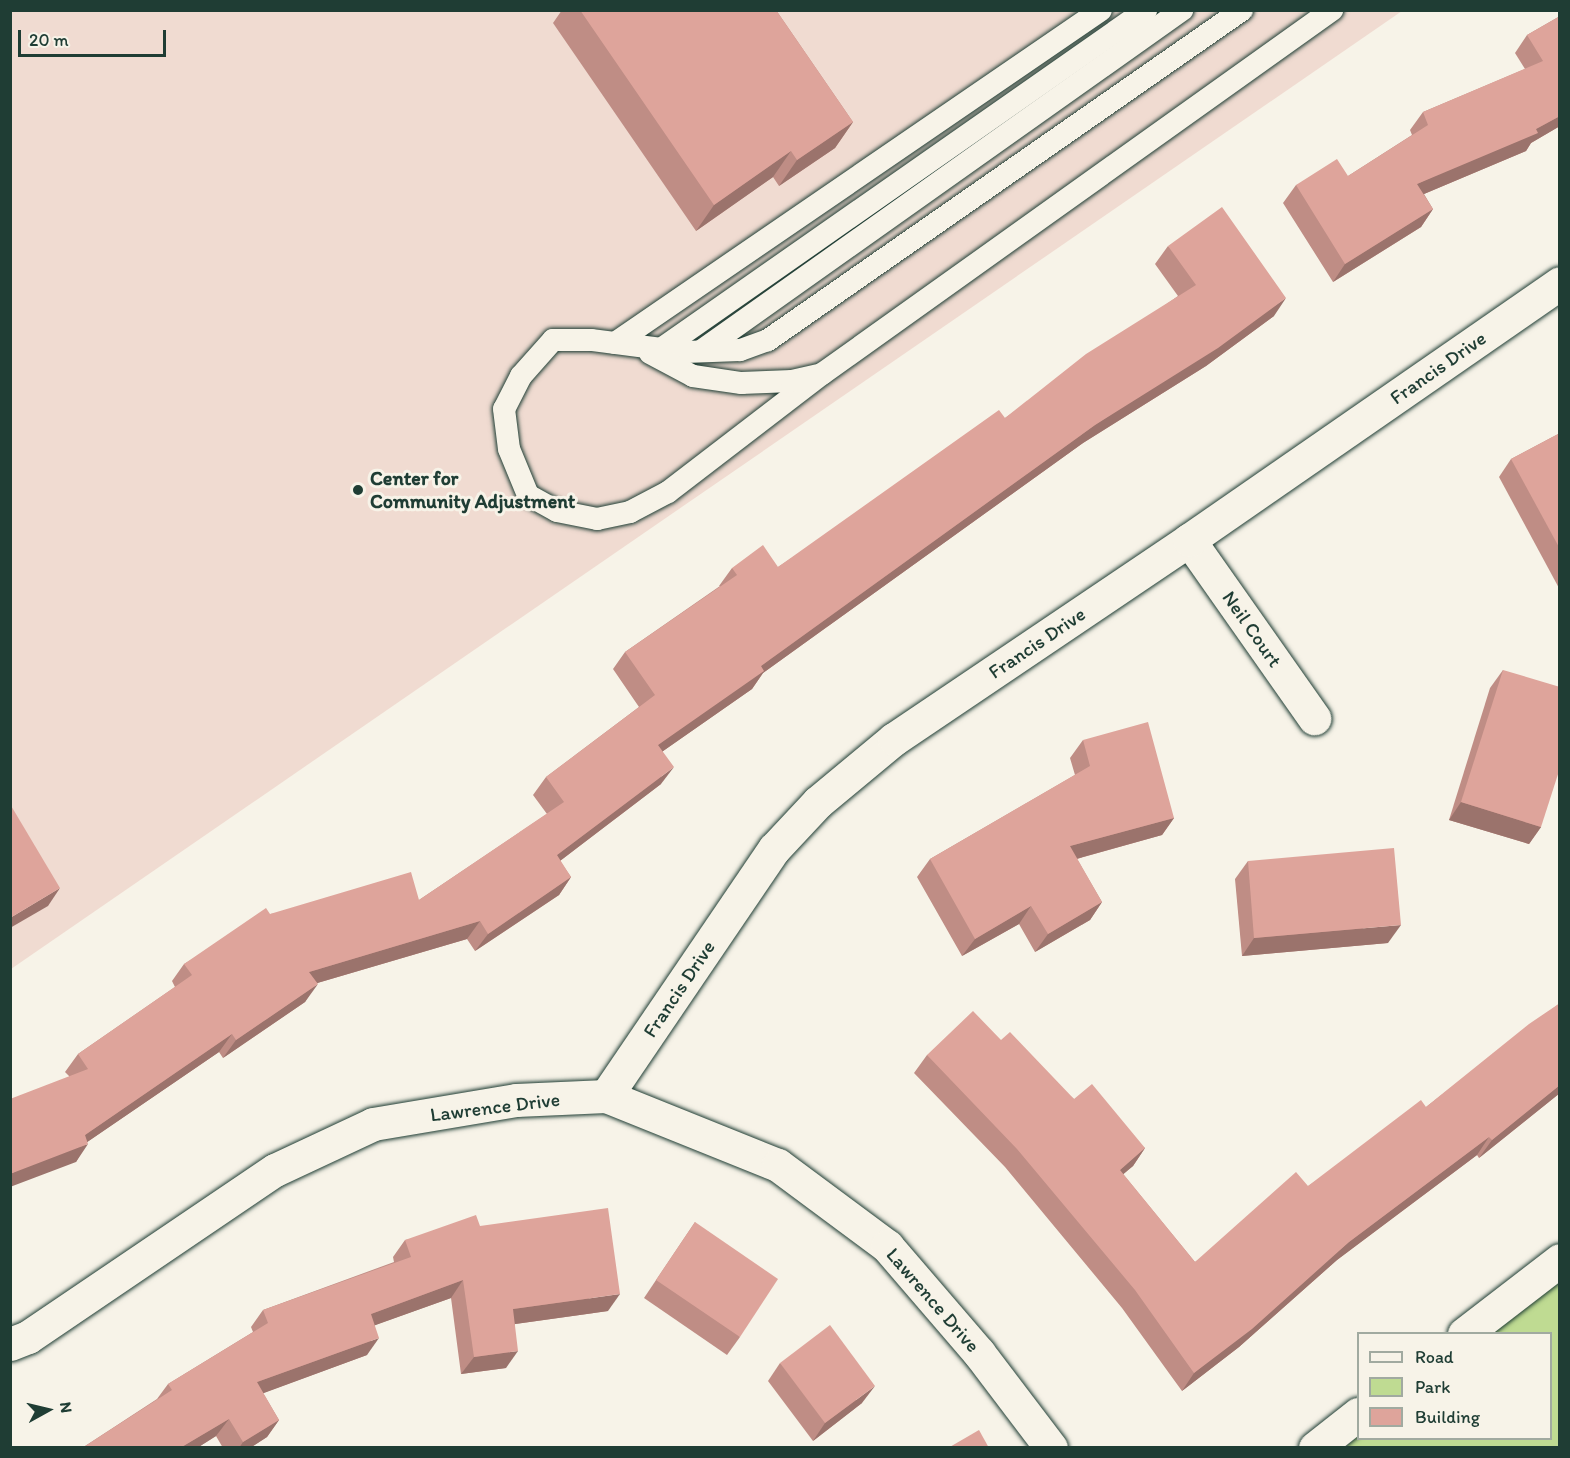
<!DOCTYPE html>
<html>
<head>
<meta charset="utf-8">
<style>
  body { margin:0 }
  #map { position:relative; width:1570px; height:1458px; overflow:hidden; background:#f7f3e8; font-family:Itim,sans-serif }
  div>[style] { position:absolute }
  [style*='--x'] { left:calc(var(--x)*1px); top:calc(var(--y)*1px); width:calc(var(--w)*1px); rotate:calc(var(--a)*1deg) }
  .built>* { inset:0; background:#f0dbd1 }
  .green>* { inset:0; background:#bfdb92 }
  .roads { filter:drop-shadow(0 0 2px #1f3d34) drop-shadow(0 0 2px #1f3d34) }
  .lane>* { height:22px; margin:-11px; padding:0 11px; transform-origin:11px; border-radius:11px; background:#f7f3e8 }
  .street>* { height:33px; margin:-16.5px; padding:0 16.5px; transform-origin:16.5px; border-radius:16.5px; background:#f7f3e8 }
  .wall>* { inset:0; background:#bf8d85 }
  .shaded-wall>* { inset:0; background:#9b736c }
  .building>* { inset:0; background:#dea49b }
  .dots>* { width:16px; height:16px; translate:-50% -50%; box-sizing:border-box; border:3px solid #f7f3e8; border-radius:50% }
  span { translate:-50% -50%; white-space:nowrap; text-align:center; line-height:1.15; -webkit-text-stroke:6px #f7f3e8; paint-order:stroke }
  .street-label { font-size:20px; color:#1f3d34 }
  .poi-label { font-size:20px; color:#1f3d34; font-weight:700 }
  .left { translate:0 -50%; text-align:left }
  .frame { position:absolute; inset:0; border:12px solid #1f3d34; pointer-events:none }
  .legend { position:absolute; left:1357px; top:1332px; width:195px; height:108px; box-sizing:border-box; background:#f7f3e8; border:2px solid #a1aaa0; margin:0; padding:8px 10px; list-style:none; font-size:18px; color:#1f3d34 }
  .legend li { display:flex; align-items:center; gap:12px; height:30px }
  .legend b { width:30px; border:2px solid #a1aaa0 }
  .north { position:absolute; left:18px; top:1380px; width:60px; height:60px; -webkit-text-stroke:4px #f7f3e8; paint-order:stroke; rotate:82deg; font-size:16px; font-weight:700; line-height:24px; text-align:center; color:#1f3d34 }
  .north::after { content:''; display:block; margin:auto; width:21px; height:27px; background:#1f3d34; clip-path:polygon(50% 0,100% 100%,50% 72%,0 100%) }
  .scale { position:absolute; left:18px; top:30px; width:148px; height:27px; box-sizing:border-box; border:3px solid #1f3d34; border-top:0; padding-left:8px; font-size:18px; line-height:21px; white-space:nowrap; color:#1f3d34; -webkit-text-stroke:4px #f7f3e8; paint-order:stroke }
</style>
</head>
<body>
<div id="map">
  <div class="built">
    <i style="clip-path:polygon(11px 11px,1402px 11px,11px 969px)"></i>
  </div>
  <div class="green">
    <i style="clip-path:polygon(1559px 1280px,1559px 1447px,1344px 1448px,1358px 1436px,1550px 1438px,1550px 1334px,1490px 1333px)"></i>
  </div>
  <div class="roads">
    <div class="lane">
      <i style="--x:1242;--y:10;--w:578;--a:145.15"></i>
      <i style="--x:768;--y:340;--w:30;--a:160"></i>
      <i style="--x:740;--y:350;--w:55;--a:177.9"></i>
      <i style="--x:685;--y:352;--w:95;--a:-172.7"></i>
      <i style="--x:591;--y:340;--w:38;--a:180"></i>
      <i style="--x:553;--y:340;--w:48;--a:131.6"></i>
      <i style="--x:521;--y:376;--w:37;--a:117"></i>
      <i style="--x:504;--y:409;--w:40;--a:82.9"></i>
      <i style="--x:509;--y:449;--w:50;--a:67.6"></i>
      <i style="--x:528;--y:495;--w:33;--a:29"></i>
      <i style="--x:557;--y:511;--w:41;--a:11.3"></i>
      <i style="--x:597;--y:519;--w:34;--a:-12"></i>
      <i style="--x:630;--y:512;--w:43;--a:-27.8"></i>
      <i style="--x:668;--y:492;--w:194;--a:-37.5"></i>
      <i style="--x:822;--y:374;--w:627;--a:-35.52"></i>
      <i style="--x:615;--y:343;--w:589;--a:-34.42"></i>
      <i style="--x:661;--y:349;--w:592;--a:-34.95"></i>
      <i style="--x:701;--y:351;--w:590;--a:-35.33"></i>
      <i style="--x:650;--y:353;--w:49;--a:28.1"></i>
      <i style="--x:693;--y:376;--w:49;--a:8.3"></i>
      <i style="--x:741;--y:383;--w:51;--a:-2.2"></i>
      <i style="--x:792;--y:381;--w:26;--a:-13"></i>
    </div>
    <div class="street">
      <i style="--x:1189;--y:540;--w:218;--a:54.9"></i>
      <i style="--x:606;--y:1096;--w:299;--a:-55.8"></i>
      <i style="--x:774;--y:849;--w:64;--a:-46.9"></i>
      <i style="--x:818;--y:802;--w:99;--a:-39.7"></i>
      <i style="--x:894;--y:739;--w:356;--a:-34"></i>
      <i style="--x:1189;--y:540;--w:451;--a:-34.7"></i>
      <i style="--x:1464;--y:1334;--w:121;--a:-37.6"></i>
      <i style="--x:10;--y:1344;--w:19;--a:-21"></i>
      <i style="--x:28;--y:1337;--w:298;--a:-34.1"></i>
      <i style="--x:275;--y:1170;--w:108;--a:-25.1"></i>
      <i style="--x:373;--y:1124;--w:145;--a:-9.5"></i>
      <i style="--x:516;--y:1100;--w:90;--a:-2.5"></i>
      <i style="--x:606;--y:1096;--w:185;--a:21.9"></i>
      <i style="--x:778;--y:1165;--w:136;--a:36.6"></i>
      <i style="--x:887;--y:1246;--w:141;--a:49.3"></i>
      <i style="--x:979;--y:1353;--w:119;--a:52.8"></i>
      <i style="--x:1315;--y:1448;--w:55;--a:-38.3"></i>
    </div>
  </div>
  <div class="wall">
    <i style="clip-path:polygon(562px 10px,776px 10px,853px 122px,835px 148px,779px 186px,773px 177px,696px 231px,553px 23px)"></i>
    <i style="clip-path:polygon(1560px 16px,1560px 126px,1531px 143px,1526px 151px,1424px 194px,1433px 209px,1421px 227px,1333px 282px,1283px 203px,1296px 185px,1348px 176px,1412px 135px,1410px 130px,1423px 112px,1525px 69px,1515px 53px,1527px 35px)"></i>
    <i style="clip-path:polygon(1168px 246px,1274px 316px,1206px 366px,1083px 443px,763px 673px,752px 689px,663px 751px,661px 784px,560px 861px,571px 877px,559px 895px,475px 951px,467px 939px,317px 983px,305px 1002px,223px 1058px,219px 1052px,87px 1142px,76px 1162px,69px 1076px,65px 1072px,78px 1054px,175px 987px,172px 981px,184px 964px,270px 914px,419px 900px,547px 814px,533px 795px,546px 777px,639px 707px,613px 669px,625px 652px,720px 586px,719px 586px,732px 568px,778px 567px,1005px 418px,1178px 296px,1155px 264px)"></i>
    <i style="clip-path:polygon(1560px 433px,1560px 590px,1499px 477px,1511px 459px)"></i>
    <i style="clip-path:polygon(1503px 670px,1541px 827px,1529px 844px,1449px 820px,1490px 688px)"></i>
    <i style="clip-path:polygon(1083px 740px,1174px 818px,1162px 835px,1077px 859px,1102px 902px,1090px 920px,1035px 952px,1019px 924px,962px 956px,917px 877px,930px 859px,1075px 775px,1070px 758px)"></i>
    <i style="clip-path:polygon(1248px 861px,1388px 943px,1242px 956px,1235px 879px)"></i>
    <i style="clip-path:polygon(1560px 1003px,1560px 1093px,1479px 1158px,1477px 1155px,1337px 1260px,1239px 1347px,1182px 1391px,1122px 1308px,1005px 1167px,914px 1073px,927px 1055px,1001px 1040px,1074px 1099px,1145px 1148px,1133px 1166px,1123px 1174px,1195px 1262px,1426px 1107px)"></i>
    <i style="clip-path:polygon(695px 1222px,740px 1337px,727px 1355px,644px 1298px)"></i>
    <i style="clip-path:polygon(480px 1226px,608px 1311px,515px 1324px,506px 1368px,461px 1374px,451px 1298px,375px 1325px,367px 1355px,263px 1393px,279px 1420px,267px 1437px,250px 1448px,223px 1448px,216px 1436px,197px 1448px,82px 1448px,157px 1399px,168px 1384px,253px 1332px,251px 1327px,263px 1310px,394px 1262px,393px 1257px,405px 1240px)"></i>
    <i style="clip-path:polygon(780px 1363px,862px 1403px,813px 1441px,768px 1381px)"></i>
  </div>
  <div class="shaded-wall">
    <i style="clip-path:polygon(1560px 116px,1560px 126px,1531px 143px,1526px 151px,1405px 202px,1417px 184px,1536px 129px)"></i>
    <i style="clip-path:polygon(853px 122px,835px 148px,779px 186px,797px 160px)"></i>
    <i style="clip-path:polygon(791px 151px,773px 177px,696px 231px,714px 205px)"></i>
    <i style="clip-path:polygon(1433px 209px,1421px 227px,1333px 282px,1345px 264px)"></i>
    <i style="clip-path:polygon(1286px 298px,1274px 316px,1206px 366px,1083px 443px,763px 673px,752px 689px,646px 763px,658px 745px,761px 666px,1095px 425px)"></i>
    <i style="clip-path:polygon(674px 767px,661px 784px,544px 873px,557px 855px)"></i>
    <i style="clip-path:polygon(1461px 802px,1541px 827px,1529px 844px,1449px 820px)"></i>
    <i style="clip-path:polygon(1174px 818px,1162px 835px,1058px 864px,1070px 846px)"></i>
    <i style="clip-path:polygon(571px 877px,559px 895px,475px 951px,488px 934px)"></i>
    <i style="clip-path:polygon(60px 888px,48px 906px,10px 928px,10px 918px)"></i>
    <i style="clip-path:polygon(1102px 902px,1090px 920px,1035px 952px,1048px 934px)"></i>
    <i style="clip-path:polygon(1031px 906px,1019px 924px,962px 956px,975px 939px)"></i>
    <i style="clip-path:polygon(480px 921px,467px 939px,297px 989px,309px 972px)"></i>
    <i style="clip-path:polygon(1401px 925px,1388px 943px,1242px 956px,1254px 938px)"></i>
    <i style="clip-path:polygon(318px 984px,305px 1002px,223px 1058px,236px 1040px)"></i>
    <i style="clip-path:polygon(232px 1034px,219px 1052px,80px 1147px,88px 1144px,76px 1162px,10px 1187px,10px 1174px,85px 1135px)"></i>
    <i style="clip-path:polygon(1560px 1085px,1560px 1093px,1479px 1158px,1492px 1140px)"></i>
    <i style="clip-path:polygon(1489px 1137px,1477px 1155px,1337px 1260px,1239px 1347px,1182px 1391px,1194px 1373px,1349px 1242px)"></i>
    <i style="clip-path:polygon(1145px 1148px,1133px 1166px,1107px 1188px,1120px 1170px)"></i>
    <i style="clip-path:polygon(463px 1280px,451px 1298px,359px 1331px,371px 1314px)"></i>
    <i style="clip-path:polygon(620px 1294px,608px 1311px,501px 1326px,513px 1309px)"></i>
    <i style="clip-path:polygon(379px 1338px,367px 1355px,245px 1400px,257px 1382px)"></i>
    <i style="clip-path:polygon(518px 1351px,506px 1368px,461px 1374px,474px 1357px)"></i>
    <i style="clip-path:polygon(875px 1386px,862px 1403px,813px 1441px,825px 1423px)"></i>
    <i style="clip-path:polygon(229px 1419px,216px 1436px,197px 1448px,180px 1448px)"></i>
    <i style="clip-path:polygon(279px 1420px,267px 1437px,250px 1448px,239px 1448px,243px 1442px)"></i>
  </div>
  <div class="building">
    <i style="clip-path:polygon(580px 10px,776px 10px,853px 122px,797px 160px,791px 151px,714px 205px)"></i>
    <i style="clip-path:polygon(1560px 16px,1560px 116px,1536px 129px,1538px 133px,1417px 184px,1433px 209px,1345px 264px,1296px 185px,1337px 159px,1348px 176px,1428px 125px,1423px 112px,1543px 61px,1527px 35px)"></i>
    <i style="clip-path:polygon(1222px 207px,1286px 298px,1218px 348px,1095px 425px,761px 666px,764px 671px,658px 745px,674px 767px,557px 855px,571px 877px,488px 934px,480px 921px,309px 972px,318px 984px,236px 1040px,232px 1034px,85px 1135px,88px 1144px,10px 1174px,10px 1099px,88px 1069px,78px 1054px,192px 975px,184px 964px,266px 908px,270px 914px,411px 872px,419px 900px,564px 802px,546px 777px,655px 695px,625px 652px,737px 575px,732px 568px,763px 545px,778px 567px,999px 410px,1005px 418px,1086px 354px,1196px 285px,1168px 246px)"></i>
    <i style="clip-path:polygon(1560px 433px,1560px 549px,1511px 459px)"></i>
    <i style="clip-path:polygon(1503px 670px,1560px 687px,1560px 768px,1541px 827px,1461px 802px)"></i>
    <i style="clip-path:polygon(1148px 722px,1174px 818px,1070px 846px,1102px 902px,1048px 934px,1031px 906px,975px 939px,930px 859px,1090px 766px,1083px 740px)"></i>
    <i style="clip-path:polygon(10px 804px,60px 888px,10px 918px)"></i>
    <i style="clip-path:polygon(1394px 848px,1401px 925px,1254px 938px,1248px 861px)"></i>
    <i style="clip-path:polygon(1560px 1003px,1560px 1085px,1492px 1140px,1489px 1137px,1349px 1242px,1252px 1329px,1194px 1373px,1135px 1290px,1017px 1149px,927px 1055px,973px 1011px,1001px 1040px,1010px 1032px,1074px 1099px,1092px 1084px,1145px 1148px,1120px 1170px,1195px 1262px,1296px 1172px,1308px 1186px,1421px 1100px,1426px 1107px,1529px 1024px)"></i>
    <i style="clip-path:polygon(608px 1208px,620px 1294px,513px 1309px,518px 1351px,474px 1357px,463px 1280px,371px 1314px,379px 1338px,257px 1382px,279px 1420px,243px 1442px,229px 1419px,180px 1448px,82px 1448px,172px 1390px,168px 1384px,268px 1323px,263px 1310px,411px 1257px,405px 1240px,476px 1215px,480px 1226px)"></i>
    <i style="clip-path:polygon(695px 1222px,778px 1279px,740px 1337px,656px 1280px)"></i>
    <i style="clip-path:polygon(830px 1325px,875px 1386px,825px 1423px,780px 1363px)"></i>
    <i style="clip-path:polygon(979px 1430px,989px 1448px,948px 1448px)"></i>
  </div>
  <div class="dots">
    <i style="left:358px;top:490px;background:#1f3d34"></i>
  </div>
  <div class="street-label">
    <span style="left:1438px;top:368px;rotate:-35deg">Francis Drive</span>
    <span style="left:1252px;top:629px;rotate:55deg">Neil Court</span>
    <span style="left:1037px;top:643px;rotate:-34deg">Francis Drive</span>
    <span style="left:679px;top:989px;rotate:-56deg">Francis Drive</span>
    <span style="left:495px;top:1107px;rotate:-7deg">Lawrence Drive</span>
    <span style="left:933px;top:1300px;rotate:49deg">Lawrence Drive</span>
  </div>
  <div class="poi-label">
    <span class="left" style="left:370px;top:490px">Center for<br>Community Adjustment</span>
  </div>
  <div class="frame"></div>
  <ul class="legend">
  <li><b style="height:8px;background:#f7f3e8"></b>Road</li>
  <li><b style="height:16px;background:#bfdb92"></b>Park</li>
  <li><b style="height:16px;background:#dea49b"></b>Building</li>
  </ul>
  <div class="north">N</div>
  <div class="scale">20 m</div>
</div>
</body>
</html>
